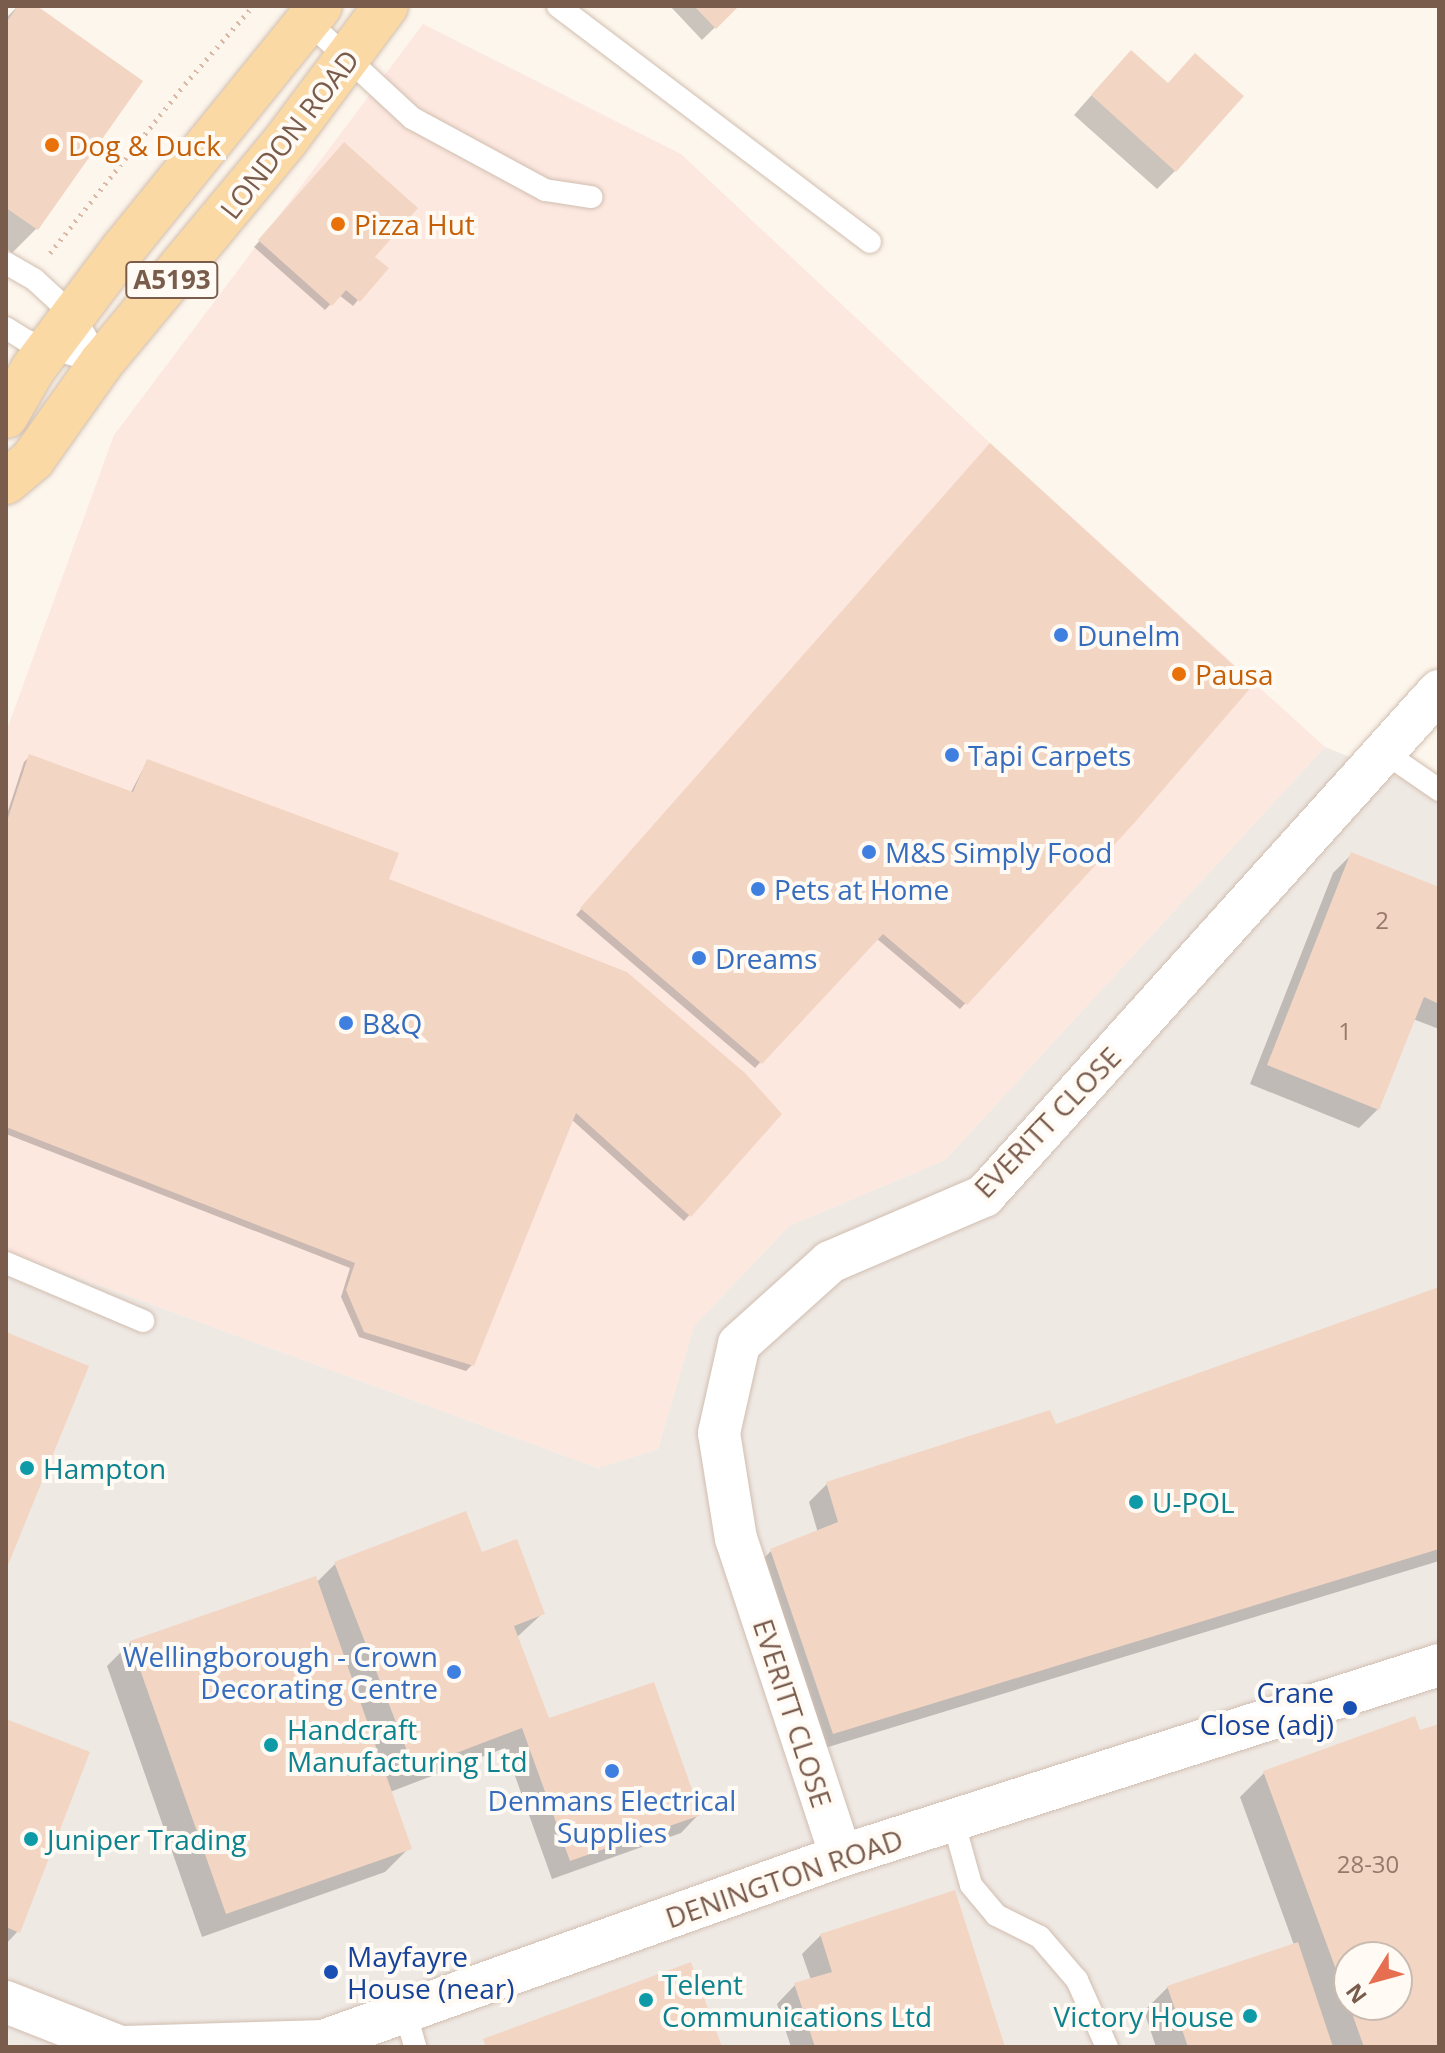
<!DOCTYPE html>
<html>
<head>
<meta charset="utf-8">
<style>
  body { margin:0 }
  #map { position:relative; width:1445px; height:2053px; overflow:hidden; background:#fdf6ec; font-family:"Open Sans",sans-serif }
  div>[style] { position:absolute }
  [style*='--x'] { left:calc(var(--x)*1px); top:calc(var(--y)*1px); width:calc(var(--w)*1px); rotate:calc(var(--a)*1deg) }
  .commercial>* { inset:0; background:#fde8e0 }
  .industrial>* { inset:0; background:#efe9e4 }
  .shadow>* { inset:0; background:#0003 }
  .building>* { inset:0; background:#f3d5c3 }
  .path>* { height:5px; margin-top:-2.5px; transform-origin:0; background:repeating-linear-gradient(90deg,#d9b8a5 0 2px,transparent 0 8px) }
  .roads { filter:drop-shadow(0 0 2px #d1beb0) drop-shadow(0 0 2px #d1beb0) }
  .service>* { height:22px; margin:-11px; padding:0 11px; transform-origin:11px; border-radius:11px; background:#fff }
  .minor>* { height:42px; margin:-21px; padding:0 21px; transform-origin:21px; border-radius:21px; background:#fff }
  .primary>* { height:44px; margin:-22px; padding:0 22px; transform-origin:22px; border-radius:22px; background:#fbd9a5 }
  .dots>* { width:22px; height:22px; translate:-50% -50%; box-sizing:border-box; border:4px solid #fffaf3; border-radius:50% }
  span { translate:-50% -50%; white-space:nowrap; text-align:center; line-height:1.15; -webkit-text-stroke:8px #fffaf3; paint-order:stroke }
  .number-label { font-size:24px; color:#987a6a }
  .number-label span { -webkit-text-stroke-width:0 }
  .shield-label span { padding:2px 6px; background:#fffaf3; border:2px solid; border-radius:6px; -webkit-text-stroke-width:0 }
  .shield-label { font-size:26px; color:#7a5c4d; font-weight:700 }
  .street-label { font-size:28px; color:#7a5c4d }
  .food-label { font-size:28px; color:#c56008 }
  .left { translate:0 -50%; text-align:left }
  .shop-label { font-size:28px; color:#366cbe }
  .right { translate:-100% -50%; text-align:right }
  .culture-label { font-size:28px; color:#0d838f }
  .transit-label { font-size:28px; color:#164399 }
  .frame { position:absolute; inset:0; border:8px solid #7a5c4d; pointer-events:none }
  .north { position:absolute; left:1333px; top:1941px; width:80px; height:80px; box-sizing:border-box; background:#fffaf3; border:2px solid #cabbb1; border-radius:50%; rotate:233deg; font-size:22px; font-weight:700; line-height:32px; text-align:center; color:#7a5c4d }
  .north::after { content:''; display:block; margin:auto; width:28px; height:36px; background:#e76f51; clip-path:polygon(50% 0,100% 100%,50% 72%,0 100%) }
</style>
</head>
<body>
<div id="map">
  <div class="commercial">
    <i style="clip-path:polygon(423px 24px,681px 154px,990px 443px,1325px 747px,945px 1160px,789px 1226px,694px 1326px,658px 1449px,598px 1468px,6px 1251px,6px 732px,114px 435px)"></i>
  </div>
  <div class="industrial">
    <i style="clip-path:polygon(evenodd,1325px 747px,1439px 793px,1439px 2047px,6px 2047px,6px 1251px,598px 1468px,658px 1449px,694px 1326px,789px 1226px,945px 1160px,1325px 747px,1349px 1957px,1397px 1957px,1397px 2005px,1349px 2005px,1349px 1957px)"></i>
  </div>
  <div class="shadow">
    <i style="clip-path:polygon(18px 6px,34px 6px,140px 82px,36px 229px,12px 253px,6px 248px,6px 18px)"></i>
    <i style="clip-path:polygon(670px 6px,737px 6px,702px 40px)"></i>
    <i style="clip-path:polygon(1113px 71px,1175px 171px,1157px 189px,1074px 115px)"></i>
    <i style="clip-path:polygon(339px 151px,372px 257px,358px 300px,353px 306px,339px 295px,325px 310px,254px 247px)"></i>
    <i style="clip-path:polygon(985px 451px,1134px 820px,960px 1009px,876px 938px,755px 1068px,576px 915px)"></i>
    <i style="clip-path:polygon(30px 756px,130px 794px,147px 761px,386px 880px,779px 1114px,684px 1221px,571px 1119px,472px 1365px,466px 1371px,359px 1337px,341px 1297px,350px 1268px,6px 1134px,6px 817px,24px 762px)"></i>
    <i style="clip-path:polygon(1352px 854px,1439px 889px,1439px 1029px,1413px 1019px,1378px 1109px,1359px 1128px,1250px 1084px,1333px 873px)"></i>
    <i style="clip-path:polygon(1439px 1289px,1439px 1561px,815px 1751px,753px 1569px,771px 1551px,818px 1533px,809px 1502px,827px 1484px,1054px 1427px)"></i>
    <i style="clip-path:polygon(481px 1555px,543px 1613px,516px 1638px,547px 1717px,699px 1814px,681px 1833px,552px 1879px,505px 1748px,390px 1792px,409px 1848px,385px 1872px,202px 1937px,107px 1666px,131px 1642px,316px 1583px,335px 1564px)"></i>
    <i style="clip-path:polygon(6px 1721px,18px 1931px,6px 1944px)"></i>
    <i style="clip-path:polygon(evenodd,1439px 1726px,1439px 2047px,1156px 2047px,1144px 2011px,1168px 1987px,1294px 1945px,1240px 1797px,1264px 1773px,1439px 1726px,1349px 1957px,1397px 1957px,1397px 2005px,1349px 2005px,1349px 1957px)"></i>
    <i style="clip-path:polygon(821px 1935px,1003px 2047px,791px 2047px,777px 2004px,795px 1985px,811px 1980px,802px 1954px)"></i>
  </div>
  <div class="building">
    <i style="clip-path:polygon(18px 6px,37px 6px,143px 81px,38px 230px,6px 208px,6px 23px)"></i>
    <i style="clip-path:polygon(694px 6px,739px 6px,716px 29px)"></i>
    <i style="clip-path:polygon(1131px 50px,1168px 83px,1195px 53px,1244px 96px,1176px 172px,1091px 95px)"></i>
    <i style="clip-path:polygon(344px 142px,418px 208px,375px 257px,389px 268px,360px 302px,346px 290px,332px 306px,258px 240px)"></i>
    <i style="clip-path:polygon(990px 443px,1254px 684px,1136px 821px,967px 1005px,883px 934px,762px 1064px,580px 908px)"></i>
    <i style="clip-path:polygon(29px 754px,133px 792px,147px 759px,399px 853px,389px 879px,627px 972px,745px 1073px,782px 1114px,691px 1217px,576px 1113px,474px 1366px,364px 1332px,346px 1290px,355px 1263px,6px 1127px,6px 824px)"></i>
    <i style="clip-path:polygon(1351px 852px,1439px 887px,1439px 1004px,1424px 997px,1379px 1110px,1267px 1065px)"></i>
    <i style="clip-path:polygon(1439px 1287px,1439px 1549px,833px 1734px,770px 1549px,838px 1522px,826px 1482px,1050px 1410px,1056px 1424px)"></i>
    <i style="clip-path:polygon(6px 1332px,89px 1366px,6px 1570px)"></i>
    <i style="clip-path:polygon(466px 1511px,482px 1552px,517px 1539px,545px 1614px,514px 1626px,549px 1718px,654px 1682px,701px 1815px,570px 1861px,522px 1728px,414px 1769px,334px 1562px)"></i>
    <i style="clip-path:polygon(316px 1576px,412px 1849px,226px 1914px,130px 1641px)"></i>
    <i style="clip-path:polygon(1415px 1716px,1420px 1730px,1439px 1724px,1439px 2047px,1364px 2047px,1349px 2005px,1397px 2005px,1397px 1957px,1349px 1957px,1349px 2005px,1263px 1771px)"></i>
    <i style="clip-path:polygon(6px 1719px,90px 1752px,20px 1933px,6px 1927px)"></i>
    <i style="clip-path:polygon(955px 1890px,1005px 2047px,815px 2047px,794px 1983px,832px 1972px,820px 1934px)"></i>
    <i style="clip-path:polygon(1298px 1942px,1333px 2047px,1188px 2047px,1167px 1986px)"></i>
    <i style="clip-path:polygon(691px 1962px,722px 2047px,486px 2047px,483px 2039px)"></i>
  </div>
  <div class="path">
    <i style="--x:50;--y:253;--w:216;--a:-51.4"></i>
    <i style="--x:185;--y:84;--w:103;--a:-48.9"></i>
  </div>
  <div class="roads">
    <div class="service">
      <i style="--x:558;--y:6;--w:391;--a:37.1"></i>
      <i style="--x:304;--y:18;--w:147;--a:42.8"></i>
      <i style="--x:412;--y:118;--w:151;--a:28.4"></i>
      <i style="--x:545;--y:190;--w:47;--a:8.7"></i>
      <i style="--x:6;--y:263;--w:32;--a:30"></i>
      <i style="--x:34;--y:279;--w:53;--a:42.7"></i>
      <i style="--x:73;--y:315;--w:56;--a:59.7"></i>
      <i style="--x:6;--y:328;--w:25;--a:32"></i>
      <i style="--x:27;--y:341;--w:77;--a:16.6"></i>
      <i style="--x:1384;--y:752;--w:67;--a:34.6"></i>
      <i style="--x:6;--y:1263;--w:149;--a:22.9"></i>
      <i style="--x:953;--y:1820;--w:67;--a:74.5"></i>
      <i style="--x:971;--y:1885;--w:39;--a:50"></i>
      <i style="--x:996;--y:1915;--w:49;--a:26.6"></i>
      <i style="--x:1040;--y:1937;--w:57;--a:49.3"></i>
      <i style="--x:1077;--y:1980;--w:73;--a:65.9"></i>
      <i style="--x:405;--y:2011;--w:37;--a:74"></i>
    </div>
    <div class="minor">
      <i style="--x:841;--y:1856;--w:334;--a:-108.3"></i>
      <i style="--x:736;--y:1539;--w:107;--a:-99.1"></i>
      <i style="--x:719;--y:1433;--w:91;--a:-77.3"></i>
      <i style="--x:739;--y:1344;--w:122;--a:-42"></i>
      <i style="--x:830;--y:1262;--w:168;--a:-23.2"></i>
      <i style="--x:984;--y:1196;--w:680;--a:-47.98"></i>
      <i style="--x:6;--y:2002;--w:123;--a:21.5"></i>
      <i style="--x:124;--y:2047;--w:199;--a:-1.7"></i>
      <i style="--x:323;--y:2041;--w:550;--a:-19.65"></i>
      <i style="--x:841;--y:1856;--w:628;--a:-17.71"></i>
    </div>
    <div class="primary">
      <i style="--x:6;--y:416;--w:54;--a:-60.1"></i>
      <i style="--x:33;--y:369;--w:151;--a:-53.1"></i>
      <i style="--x:124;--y:248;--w:311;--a:-51"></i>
      <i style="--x:6;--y:482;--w:35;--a:-40"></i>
      <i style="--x:33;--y:459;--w:118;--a:-54.7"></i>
      <i style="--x:101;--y:363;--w:290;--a:-50.3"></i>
      <i style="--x:286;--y:140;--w:167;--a:-53.3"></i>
    </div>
  </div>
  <div class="dots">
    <i style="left:52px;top:145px;background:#e8710a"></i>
    <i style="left:338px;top:224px;background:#e8710a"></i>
    <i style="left:1061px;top:635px;background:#3f7fe0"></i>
    <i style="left:1179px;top:674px;background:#e8710a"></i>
    <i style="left:952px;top:755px;background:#3f7fe0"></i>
    <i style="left:869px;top:852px;background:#3f7fe0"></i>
    <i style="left:758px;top:889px;background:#3f7fe0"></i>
    <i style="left:699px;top:958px;background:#3f7fe0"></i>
    <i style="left:346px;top:1023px;background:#3f7fe0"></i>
    <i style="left:27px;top:1468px;background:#0f9aa8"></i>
    <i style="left:1136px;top:1502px;background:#0f9aa8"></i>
    <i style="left:454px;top:1672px;background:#3f7fe0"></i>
    <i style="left:1350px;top:1708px;background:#1a4fb4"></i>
    <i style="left:271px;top:1745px;background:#0f9aa8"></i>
    <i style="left:612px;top:1771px;background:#3f7fe0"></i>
    <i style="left:31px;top:1839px;background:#0f9aa8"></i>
    <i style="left:331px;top:1972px;background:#1a4fb4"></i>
    <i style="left:646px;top:2000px;background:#0f9aa8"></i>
    <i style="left:1250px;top:2016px;background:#0f9aa8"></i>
  </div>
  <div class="number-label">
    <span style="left:1382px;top:920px">2</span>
    <span style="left:1345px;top:1031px">1</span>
    <span style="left:1368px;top:1864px">28-30</span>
  </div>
  <div class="shield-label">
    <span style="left:172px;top:280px">A5193</span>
  </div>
  <div class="street-label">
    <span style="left:289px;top:134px;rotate:-52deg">LONDON ROAD</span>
    <span style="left:1047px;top:1122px;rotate:-46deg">EVERITT CLOSE</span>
    <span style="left:793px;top:1713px;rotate:72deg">EVERITT CLOSE</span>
    <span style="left:784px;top:1878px;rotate:-19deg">DENINGTON ROAD</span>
  </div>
  <div class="food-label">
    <span class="left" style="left:68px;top:145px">Dog &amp; Duck</span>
    <span class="left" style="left:354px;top:224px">Pizza Hut</span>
    <span class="left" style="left:1195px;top:674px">Pausa</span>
  </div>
  <div class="shop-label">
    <span class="left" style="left:1077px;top:635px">Dunelm</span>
    <span class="left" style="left:968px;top:755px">Tapi Carpets</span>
    <span class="left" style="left:885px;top:852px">M&amp;S Simply Food</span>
    <span class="left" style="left:774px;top:889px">Pets at Home</span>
    <span class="left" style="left:715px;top:958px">Dreams</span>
    <span class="left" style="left:362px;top:1023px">B&amp;Q</span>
    <span class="right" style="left:438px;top:1672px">Wellingborough - Crown<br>Decorating Centre</span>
    <span style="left:612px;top:1816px">Denmans Electrical<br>Supplies</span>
  </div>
  <div class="culture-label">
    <span class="left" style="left:43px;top:1468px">Hampton</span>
    <span class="left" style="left:1152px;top:1502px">U-POL</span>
    <span class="left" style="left:287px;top:1745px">Handcraft<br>Manufacturing Ltd</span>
    <span class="left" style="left:47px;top:1839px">Juniper Trading</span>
    <span class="left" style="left:662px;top:2000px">Telent<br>Communications Ltd</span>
    <span class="right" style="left:1234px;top:2016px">Victory House</span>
  </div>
  <div class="transit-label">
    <span class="right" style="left:1334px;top:1708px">Crane<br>Close (adj)</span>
    <span class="left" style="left:347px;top:1972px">Mayfayre<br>House (near)</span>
  </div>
  <div class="frame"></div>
  <div class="north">N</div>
</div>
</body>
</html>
